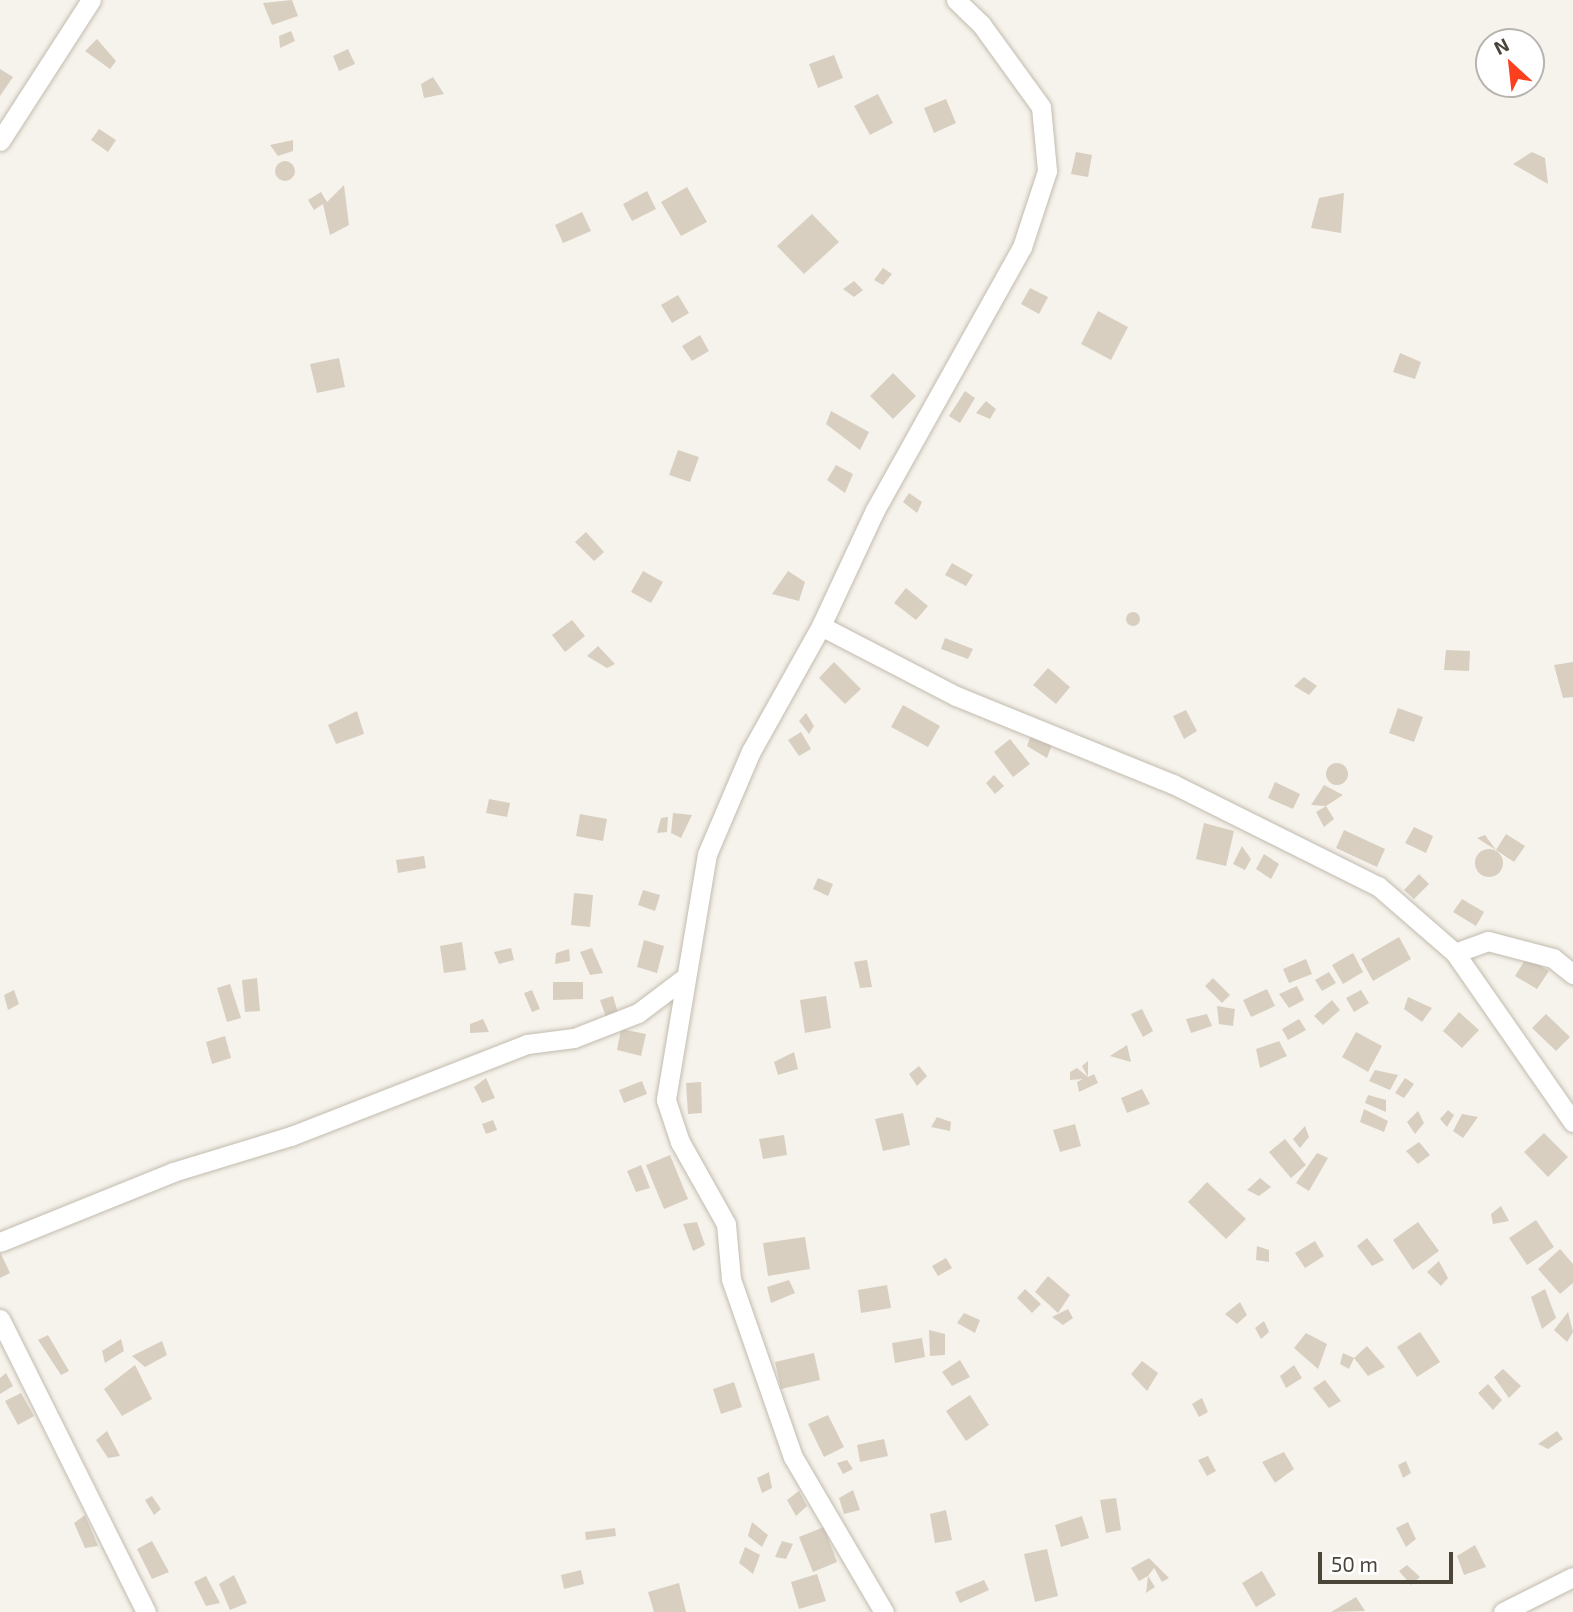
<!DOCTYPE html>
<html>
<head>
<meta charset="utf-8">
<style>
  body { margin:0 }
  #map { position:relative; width:1573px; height:1612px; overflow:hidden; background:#f6f3ec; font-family:"Exo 2",sans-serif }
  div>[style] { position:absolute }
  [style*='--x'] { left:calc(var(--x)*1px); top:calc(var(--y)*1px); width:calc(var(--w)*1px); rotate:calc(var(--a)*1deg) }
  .building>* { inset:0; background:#d8cfc1 }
  .round { border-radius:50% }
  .roads { filter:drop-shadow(0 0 2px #c2bbae) drop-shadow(0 0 2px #c2bbae) }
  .street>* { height:19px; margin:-9.5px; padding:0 9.5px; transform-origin:9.5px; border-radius:9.5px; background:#fff }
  span { translate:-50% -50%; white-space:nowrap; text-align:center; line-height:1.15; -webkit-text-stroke:5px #fff; paint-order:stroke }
  .north { position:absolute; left:1475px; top:28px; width:70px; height:70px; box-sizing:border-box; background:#fff; border:2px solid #b7b4b0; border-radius:50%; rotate:333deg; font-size:19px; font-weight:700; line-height:28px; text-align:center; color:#4b4439 }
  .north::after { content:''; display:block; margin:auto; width:24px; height:32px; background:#fc3f1d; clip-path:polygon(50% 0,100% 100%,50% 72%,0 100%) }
  .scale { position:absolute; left:1318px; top:1552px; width:135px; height:32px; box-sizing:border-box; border:4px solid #4b4439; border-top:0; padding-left:9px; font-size:21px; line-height:24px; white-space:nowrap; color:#4b4439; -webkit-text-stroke:5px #fff; paint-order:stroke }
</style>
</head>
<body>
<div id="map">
  <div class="building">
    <i style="clip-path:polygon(292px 0,298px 16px,272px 25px,263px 3px)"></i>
    <i style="clip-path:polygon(291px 31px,295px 41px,280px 48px,279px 36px)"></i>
    <i style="clip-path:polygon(97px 39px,116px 61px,110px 69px,85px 51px)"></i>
    <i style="clip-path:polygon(348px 49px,355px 64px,339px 71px,333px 56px)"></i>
    <i style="clip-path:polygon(834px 55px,843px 78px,818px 88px,809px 64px)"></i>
    <i style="clip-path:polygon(0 69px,13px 77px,0 96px)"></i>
    <i style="clip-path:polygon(433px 77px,444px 94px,424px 98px,421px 84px)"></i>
    <i style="clip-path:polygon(878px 94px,893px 123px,870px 135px,854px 106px)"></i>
    <i style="clip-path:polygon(946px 99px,956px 123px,934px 133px,924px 108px)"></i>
    <i style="clip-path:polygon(99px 129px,116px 140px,108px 152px,91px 140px)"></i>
    <i style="clip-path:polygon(293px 140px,293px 151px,278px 156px,270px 145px)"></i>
    <i style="clip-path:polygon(1076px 152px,1092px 155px,1088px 177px,1071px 174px)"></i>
    <i style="clip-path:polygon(1532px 152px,1545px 158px,1548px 184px,1513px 164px)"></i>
    <i class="round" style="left:275px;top:161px;width:20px;height:20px"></i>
    <i style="clip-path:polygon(344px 185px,349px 225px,330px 235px,323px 204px,314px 210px,308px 200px,321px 192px,327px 202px)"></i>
    <i style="clip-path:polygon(687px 187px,707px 222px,681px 236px,661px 202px)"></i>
    <i style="clip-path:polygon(647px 191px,656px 209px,632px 221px,623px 204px)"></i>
    <i style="clip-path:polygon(1344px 193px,1341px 233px,1311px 228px,1319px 198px)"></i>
    <i style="clip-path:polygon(582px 212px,591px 231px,563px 243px,555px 225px)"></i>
    <i style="clip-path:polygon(812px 214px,839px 242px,804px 274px,777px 246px)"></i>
    <i style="clip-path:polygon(883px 268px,892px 274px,883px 285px,874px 280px)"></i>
    <i style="clip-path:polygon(854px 281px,863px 290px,854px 297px,843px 289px)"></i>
    <i style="clip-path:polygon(1030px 288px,1048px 297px,1039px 314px,1021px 304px)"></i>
    <i style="clip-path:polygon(678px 295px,689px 313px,672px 323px,661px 305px)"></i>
    <i style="clip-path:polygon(1098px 311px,1128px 327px,1111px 360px,1081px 344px)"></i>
    <i style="clip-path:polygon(700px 335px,709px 351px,692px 361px,682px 346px)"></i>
    <i style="clip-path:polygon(1400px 353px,1421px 362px,1415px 379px,1393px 372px)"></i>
    <i style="clip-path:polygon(339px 358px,345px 387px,317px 393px,310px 364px)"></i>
    <i style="clip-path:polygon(893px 373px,916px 396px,893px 419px,870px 396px)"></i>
    <i style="clip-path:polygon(965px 391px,975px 398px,960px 423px,949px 416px)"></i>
    <i style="clip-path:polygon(986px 401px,996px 409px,990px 419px,976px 413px)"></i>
    <i style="clip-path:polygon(831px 411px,869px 432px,860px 450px,826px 424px)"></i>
    <i style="clip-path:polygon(678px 450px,699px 457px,690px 482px,669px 475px)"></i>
    <i style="clip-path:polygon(836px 465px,853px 474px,845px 493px,827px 480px)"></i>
    <i style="clip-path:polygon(909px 493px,922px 502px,917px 513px,903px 502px)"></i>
    <i style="clip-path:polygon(586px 532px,604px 552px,594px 561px,575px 542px)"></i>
    <i style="clip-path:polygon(952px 563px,973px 575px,966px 586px,945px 575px)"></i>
    <i style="clip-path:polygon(643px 571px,663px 582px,651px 603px,631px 592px)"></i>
    <i style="clip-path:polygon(788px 571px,805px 582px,799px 601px,772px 594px)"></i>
    <i style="clip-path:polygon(906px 588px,928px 606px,916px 620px,894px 603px)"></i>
    <i class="round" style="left:1126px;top:612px;width:14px;height:14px"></i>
    <i style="clip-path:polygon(572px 620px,585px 636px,565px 652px,552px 635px)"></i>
    <i style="clip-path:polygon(945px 638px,973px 649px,968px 659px,941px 649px)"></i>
    <i style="clip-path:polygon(598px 646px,615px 664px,607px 668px,587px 656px)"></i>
    <i style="clip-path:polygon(1446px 650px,1470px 651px,1469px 671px,1444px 670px)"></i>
    <i style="clip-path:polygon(834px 662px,861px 689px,845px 704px,819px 678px)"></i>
    <i style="clip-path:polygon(1573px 662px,1573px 697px,1563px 698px,1554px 665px)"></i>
    <i style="clip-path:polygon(1048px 668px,1070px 687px,1056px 704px,1033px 685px)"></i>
    <i style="clip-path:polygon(1304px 677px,1317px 686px,1309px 695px,1294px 686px)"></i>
    <i style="clip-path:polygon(903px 705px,940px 726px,928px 747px,891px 727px)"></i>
    <i style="clip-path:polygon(1398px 708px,1423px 717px,1414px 742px,1389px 733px)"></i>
    <i style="clip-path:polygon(1186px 710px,1197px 731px,1184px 739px,1173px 716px)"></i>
    <i style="clip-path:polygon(357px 711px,364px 734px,336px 744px,328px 725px)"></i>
    <i style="clip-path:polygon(806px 713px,814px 726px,809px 734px,799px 721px)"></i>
    <i style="clip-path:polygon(801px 732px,811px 749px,799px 756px,788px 740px)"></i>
    <i style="clip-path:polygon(1031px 735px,1052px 745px,1047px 758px,1027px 746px)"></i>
    <i style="clip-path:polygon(1010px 739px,1030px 764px,1013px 777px,994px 752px)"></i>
    <i class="round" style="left:1326px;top:763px;width:22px;height:22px"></i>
    <i style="clip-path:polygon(994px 775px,1004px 786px,995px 794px,986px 783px)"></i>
    <i style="clip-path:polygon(1275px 782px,1300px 794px,1293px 809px,1268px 798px)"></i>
    <i style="clip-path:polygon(1324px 785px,1343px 795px,1326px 806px,1334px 819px,1324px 827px,1316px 812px,1326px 806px,1311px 805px)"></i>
    <i style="clip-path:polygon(489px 799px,510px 803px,507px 817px,486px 813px)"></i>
    <i style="clip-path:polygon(673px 813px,692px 815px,681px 838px,671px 833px)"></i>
    <i style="clip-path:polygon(580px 814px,607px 819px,603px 841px,576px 836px)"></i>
    <i style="clip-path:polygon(668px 817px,667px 832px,657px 833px,661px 818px)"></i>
    <i style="clip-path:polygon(1204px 823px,1234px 831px,1226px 866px,1196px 859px)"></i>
    <i style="clip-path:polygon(1414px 827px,1433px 836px,1426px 853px,1405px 843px)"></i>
    <i style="clip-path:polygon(1344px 830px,1385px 849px,1377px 867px,1336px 848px)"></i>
    <i style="clip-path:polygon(1506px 834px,1525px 846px,1514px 862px,1496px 850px)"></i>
    <i style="clip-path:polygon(1485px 835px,1496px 850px,1477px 838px)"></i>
    <i style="clip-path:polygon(1242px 846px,1251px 859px,1245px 870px,1233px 864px)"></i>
    <i class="round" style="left:1475px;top:849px;width:28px;height:28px"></i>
    <i style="clip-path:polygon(1264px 854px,1279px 864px,1271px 879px,1256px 869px)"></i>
    <i style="clip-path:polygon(424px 856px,426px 868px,398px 873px,396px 860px)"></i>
    <i style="clip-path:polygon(1419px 874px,1429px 884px,1414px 899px,1404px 890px)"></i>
    <i style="clip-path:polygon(818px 878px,833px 884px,828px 896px,813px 889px)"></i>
    <i style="clip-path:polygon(643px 890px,660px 895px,655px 911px,638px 905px)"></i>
    <i style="clip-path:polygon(574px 893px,593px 895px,590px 927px,571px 925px)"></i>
    <i style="clip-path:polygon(1462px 899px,1484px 912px,1476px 926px,1453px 912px)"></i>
    <i style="clip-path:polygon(1399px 937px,1411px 959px,1373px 981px,1361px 959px)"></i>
    <i style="clip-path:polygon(644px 940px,664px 946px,657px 973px,637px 967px)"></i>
    <i style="clip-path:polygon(462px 942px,466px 970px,444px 973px,440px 946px)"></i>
    <i style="clip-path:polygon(511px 948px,514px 960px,499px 964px,494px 952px)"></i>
    <i style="clip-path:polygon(592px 948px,603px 973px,590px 975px,580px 952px)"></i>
    <i style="clip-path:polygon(569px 949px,570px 961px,555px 964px,556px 953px)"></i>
    <i style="clip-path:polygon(1353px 953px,1363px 972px,1343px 984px,1332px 965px)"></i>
    <i style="clip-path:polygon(1527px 957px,1549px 971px,1537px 989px,1515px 976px)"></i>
    <i style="clip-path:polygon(1306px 959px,1312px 974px,1289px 983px,1283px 969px)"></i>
    <i style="clip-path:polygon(867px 960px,872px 987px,860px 988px,854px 962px)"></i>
    <i style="clip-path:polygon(1329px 972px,1336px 983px,1322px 991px,1315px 980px)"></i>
    <i style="clip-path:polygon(257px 978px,260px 1011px,245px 1012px,242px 980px)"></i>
    <i style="clip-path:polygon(1213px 978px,1230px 995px,1222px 1003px,1205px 986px)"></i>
    <i style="clip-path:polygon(553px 982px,583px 982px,583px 999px,553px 1000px)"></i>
    <i style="clip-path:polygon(230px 984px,241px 1018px,227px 1022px,217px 988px)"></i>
    <i style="clip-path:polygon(1297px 986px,1304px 1000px,1289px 1008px,1279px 994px)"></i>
    <i style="clip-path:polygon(1267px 989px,1275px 1006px,1251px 1017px,1243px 1000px)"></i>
    <i style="clip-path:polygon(14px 990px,19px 1004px,8px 1010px,4px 995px)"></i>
    <i style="clip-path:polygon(532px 990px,540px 1009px,532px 1012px,524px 993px)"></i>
    <i style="clip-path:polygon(1361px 990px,1369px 1003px,1354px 1012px,1346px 998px)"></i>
    <i style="clip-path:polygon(613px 996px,618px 1013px,606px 1017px,600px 1000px)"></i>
    <i style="clip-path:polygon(826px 996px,831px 1028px,805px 1033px,800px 1000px)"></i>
    <i style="clip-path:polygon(1408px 997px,1432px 1008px,1422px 1022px,1404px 1009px)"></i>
    <i style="clip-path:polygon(1332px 1000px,1340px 1010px,1323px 1025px,1314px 1016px)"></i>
    <i style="clip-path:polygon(1217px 1006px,1235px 1009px,1233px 1026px,1219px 1024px)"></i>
    <i style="clip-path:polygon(1142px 1009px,1153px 1031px,1143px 1037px,1131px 1014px)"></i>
    <i style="clip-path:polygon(1459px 1012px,1479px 1030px,1462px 1048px,1443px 1031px)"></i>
    <i style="clip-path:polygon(1207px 1014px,1212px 1026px,1191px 1033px,1186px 1019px)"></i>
    <i style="clip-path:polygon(1546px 1014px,1570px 1037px,1556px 1051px,1532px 1028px)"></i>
    <i style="clip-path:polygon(483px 1019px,489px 1032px,470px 1033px,470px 1024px)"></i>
    <i style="clip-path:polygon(1299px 1019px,1306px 1030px,1288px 1040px,1282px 1029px)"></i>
    <i style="clip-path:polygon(621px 1029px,646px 1034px,641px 1056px,617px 1050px)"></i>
    <i style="clip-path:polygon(1356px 1032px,1382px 1046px,1368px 1072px,1342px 1057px)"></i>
    <i style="clip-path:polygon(225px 1036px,231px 1058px,212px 1064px,206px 1042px)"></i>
    <i style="clip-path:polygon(1279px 1041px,1287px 1056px,1260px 1068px,1256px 1049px)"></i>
    <i style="clip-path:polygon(1127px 1045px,1131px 1062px,1110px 1056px)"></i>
    <i style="clip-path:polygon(794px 1052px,798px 1069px,778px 1075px,774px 1062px)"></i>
    <i style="clip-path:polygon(1088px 1061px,1088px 1077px,1094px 1074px,1098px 1083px,1079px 1092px,1077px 1082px,1083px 1079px,1070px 1080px,1070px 1072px,1077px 1068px,1088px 1077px,1082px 1066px)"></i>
    <i style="clip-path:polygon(919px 1066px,927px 1076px,917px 1086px,909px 1074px)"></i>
    <i style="clip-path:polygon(1375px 1070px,1398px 1075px,1390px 1090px,1369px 1081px)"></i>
    <i style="clip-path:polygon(486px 1078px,495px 1098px,482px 1103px,474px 1087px)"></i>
    <i style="clip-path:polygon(1405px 1078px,1414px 1084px,1404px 1098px,1395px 1093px)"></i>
    <i style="clip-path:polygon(642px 1081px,647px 1094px,624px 1103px,619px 1090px)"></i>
    <i style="clip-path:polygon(701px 1082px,702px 1113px,688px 1114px,686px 1083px)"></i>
    <i style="clip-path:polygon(1142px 1089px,1150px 1104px,1127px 1113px,1121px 1098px)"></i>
    <i style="clip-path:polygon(1368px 1095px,1386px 1100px,1386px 1112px,1365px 1103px)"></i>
    <i style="clip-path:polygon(1364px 1109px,1388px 1121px,1384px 1132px,1360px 1122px)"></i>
    <i style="clip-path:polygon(1448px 1110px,1454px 1115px,1447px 1127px,1440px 1119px)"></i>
    <i style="clip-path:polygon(1418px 1111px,1424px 1123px,1415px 1134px,1407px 1122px)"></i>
    <i style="clip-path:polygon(903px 1113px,910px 1145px,883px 1151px,875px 1119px)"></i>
    <i style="clip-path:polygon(1462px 1114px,1478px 1117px,1463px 1138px,1453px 1131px)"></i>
    <i style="clip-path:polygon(937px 1117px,951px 1122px,950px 1131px,931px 1127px)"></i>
    <i style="clip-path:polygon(493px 1120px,497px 1130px,486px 1134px,482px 1124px)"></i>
    <i style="clip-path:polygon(1075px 1124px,1081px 1146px,1060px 1152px,1053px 1130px)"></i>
    <i style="clip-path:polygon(1305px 1126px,1309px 1137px,1300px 1148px,1293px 1139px)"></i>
    <i style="clip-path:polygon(1544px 1133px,1568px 1157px,1548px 1177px,1524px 1152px)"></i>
    <i style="clip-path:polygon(784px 1135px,787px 1155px,763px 1159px,759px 1139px)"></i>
    <i style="clip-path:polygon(1285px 1139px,1306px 1165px,1291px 1178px,1269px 1152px)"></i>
    <i style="clip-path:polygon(1419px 1142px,1430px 1155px,1418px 1164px,1406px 1151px)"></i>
    <i style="clip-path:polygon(1317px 1153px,1328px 1158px,1309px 1191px,1296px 1183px)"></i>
    <i style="clip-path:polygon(670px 1155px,688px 1199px,664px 1209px,646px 1165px)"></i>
    <i style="clip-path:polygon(641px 1165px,650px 1188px,636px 1192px,627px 1171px)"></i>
    <i style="clip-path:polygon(1260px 1178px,1271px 1187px,1259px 1196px,1247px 1190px)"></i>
    <i style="clip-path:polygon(1207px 1182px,1246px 1219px,1226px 1239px,1188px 1202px)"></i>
    <i style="clip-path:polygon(1501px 1206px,1509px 1221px,1493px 1224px,1491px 1214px)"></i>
    <i style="clip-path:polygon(1536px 1220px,1554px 1247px,1527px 1265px,1509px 1238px)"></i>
    <i style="clip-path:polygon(697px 1222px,705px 1245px,693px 1251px,683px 1224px)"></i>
    <i style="clip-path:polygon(1418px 1222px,1439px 1251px,1413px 1270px,1393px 1240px)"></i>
    <i style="clip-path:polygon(805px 1237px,810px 1269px,768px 1276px,763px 1243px)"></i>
    <i style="clip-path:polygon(1367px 1238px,1384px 1260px,1372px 1266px,1357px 1246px)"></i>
    <i style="clip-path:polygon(1315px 1241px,1324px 1256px,1305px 1268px,1295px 1253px)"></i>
    <i style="clip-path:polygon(1257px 1246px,1269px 1250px,1269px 1262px,1256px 1260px)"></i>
    <i style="clip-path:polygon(1560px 1249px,1573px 1264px,1573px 1283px,1560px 1294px,1538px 1269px)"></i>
    <i style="clip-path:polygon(0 1252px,10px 1273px,0 1278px)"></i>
    <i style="clip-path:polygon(946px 1258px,952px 1268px,938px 1276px,932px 1266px)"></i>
    <i style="clip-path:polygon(1439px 1261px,1448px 1278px,1441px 1286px,1427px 1272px)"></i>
    <i style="clip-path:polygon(1048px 1276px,1070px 1295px,1058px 1313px,1035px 1292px)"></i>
    <i style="clip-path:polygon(789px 1280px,795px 1293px,771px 1303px,767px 1287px)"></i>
    <i style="clip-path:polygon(887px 1285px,891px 1308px,861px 1313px,858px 1290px)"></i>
    <i style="clip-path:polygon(1025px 1289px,1041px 1304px,1032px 1313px,1017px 1298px)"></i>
    <i style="clip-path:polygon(1545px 1289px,1556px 1318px,1542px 1329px,1531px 1297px)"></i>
    <i style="clip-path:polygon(1240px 1302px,1247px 1315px,1237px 1324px,1225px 1314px)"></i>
    <i style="clip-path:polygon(1068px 1309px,1073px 1318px,1063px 1325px,1052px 1317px)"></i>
    <i style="clip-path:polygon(1568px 1312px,1573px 1332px,1567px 1342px,1554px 1330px)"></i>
    <i style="clip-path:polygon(964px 1313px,980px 1320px,975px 1333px,957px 1323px)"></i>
    <i style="clip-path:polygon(1264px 1321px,1269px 1332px,1261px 1339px,1255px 1328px)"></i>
    <i style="clip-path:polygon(929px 1330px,945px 1334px,945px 1355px,930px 1356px)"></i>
    <i style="clip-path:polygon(1420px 1332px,1440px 1362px,1417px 1377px,1397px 1347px)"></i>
    <i style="clip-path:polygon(1306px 1333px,1327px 1344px,1318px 1369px,1294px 1348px)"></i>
    <i style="clip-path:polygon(48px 1335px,69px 1371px,61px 1375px,38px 1340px)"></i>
    <i style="clip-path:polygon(922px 1338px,925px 1357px,895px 1363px,892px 1343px)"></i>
    <i style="clip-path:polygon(121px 1339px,124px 1351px,105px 1363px,102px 1351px)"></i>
    <i style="clip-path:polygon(162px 1341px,167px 1355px,145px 1367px,132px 1356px)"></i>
    <i style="clip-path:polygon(1367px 1346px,1385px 1367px,1368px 1376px,1354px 1358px)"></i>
    <i style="clip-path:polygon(814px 1353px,820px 1380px,781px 1389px,775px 1362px)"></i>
    <i style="clip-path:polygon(1343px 1353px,1354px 1358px,1349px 1369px,1340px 1364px)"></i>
    <i style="clip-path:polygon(960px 1360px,970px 1377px,952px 1386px,942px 1372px)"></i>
    <i style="clip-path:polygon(1142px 1361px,1158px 1373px,1147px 1391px,1131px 1374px)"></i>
    <i style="clip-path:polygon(135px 1365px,152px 1399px,122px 1416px,104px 1389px)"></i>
    <i style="clip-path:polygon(1294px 1365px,1302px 1378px,1286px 1388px,1280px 1376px)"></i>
    <i style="clip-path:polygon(1503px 1369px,1521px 1386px,1509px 1398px,1494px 1377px)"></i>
    <i style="clip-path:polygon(6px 1373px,13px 1386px,0 1394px,0 1378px)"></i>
    <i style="clip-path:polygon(1325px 1380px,1341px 1401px,1329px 1408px,1313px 1388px)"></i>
    <i style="clip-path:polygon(734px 1382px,742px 1407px,721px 1414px,713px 1389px)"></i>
    <i style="clip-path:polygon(1488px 1384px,1502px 1400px,1493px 1410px,1478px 1393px)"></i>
    <i style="clip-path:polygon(21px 1393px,34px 1416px,18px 1425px,5px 1401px)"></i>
    <i style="clip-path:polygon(970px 1395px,989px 1425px,966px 1441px,946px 1411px)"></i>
    <i style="clip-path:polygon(1202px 1398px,1208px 1412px,1199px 1417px,1192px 1404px)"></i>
    <i style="clip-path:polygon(828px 1415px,844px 1447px,824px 1457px,808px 1424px)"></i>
    <i style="clip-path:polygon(107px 1431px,120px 1456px,108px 1458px,96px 1440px)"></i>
    <i style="clip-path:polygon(1557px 1431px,1563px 1439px,1548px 1449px,1538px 1444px)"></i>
    <i style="clip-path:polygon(884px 1439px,888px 1456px,860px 1462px,857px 1445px)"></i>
    <i style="clip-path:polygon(1284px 1452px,1294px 1469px,1275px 1483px,1262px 1462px)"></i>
    <i style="clip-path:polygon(1208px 1456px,1216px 1471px,1207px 1476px,1198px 1460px)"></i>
    <i style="clip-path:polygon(847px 1460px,853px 1469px,843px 1474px,837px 1463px)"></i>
    <i style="clip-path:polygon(1406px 1461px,1411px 1473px,1403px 1478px,1398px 1465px)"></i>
    <i style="clip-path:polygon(769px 1472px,772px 1488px,762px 1493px,757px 1478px)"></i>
    <i style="clip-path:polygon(853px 1490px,860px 1510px,844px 1514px,839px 1498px)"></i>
    <i style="clip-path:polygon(799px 1491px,807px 1506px,796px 1516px,787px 1500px)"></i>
    <i style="clip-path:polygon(152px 1496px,161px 1509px,154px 1515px,145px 1500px)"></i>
    <i style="clip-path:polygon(1116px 1498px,1121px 1530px,1106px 1533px,1100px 1500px)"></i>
    <i style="clip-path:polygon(946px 1510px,952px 1540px,935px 1543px,930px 1514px)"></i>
    <i style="clip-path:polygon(85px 1515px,98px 1546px,85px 1548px,74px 1523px)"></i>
    <i style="clip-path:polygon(1082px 1516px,1089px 1538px,1061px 1547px,1055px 1525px)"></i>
    <i style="clip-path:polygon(752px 1522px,768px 1535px,762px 1547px,748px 1536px)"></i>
    <i style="clip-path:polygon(1408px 1522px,1416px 1539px,1406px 1547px,1396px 1528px)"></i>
    <i style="clip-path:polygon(824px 1527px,837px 1562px,813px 1572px,799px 1537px)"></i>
    <i style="clip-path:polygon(615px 1528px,616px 1536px,586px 1540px,585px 1532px)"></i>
    <i style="clip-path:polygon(152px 1541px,169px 1572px,152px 1579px,137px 1549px)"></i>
    <i style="clip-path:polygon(782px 1541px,793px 1544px,786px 1559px,775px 1557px)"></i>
    <i style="clip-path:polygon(1475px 1545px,1486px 1567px,1464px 1575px,1457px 1556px)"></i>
    <i style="clip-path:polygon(745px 1547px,760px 1555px,753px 1574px,739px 1563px)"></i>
    <i style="clip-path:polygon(1047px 1549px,1058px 1596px,1035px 1602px,1024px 1554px)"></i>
    <i style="clip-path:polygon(1149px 1558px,1169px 1578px,1162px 1582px,1154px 1568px,1148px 1576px,1155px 1587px,1146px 1593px,1148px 1576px,1139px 1581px,1131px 1568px)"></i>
    <i style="clip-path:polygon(1407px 1565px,1420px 1577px,1411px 1585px,1399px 1571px)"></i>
    <i style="clip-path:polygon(581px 1570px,584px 1584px,564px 1589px,561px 1575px)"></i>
    <i style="clip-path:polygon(1262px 1571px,1276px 1595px,1256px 1607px,1242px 1583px)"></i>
    <i style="clip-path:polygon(817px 1574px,826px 1601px,799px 1609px,791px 1582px)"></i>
    <i style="clip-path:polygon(234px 1575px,247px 1603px,230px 1610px,219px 1584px)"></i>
    <i style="clip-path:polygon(206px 1576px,220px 1603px,206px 1606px,194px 1582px)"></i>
    <i style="clip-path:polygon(984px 1580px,989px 1590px,960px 1603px,955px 1592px)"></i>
    <i style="clip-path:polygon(679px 1583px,686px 1612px,654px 1612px,648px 1592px)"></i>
    <i style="clip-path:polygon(1356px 1597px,1365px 1611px,1331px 1612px)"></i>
  </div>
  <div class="roads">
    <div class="street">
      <i style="--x:956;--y:0;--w:35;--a:44"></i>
      <i style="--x:981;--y:24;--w:102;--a:54.1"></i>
      <i style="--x:1041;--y:107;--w:64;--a:84.6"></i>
      <i style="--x:1047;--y:171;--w:80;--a:108.2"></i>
      <i style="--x:1022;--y:247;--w:301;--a:119.2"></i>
      <i style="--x:875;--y:510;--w:128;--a:115"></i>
      <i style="--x:821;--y:626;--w:152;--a:27.4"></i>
      <i style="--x:956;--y:696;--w:234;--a:22.1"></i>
      <i style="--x:1173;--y:784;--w:229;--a:26.5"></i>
      <i style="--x:1378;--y:886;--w:102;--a:41"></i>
      <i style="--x:1455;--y:953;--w:206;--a:55.1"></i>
      <i style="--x:0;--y:141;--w:168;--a:-57.2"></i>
      <i style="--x:821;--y:626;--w:143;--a:119.2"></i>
      <i style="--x:751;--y:751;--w:112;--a:113.1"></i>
      <i style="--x:707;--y:854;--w:249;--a:99.5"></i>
      <i style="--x:666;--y:1100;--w:44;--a:71.6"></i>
      <i style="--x:680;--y:1142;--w:94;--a:60.7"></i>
      <i style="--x:726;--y:1224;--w:55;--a:84.8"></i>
      <i style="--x:731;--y:1279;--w:188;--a:70.8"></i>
      <i style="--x:793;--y:1457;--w:180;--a:59.6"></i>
      <i style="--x:1455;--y:953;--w:35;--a:-20"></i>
      <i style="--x:1488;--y:941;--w:67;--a:14.7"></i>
      <i style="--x:1553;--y:958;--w:26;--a:39"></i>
      <i style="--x:0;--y:1242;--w:187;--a:-22"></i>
      <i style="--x:173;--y:1172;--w:123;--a:-17"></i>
      <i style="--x:291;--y:1136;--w:253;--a:-21.3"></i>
      <i style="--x:527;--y:1044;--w:47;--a:-7.3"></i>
      <i style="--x:574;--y:1038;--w:69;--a:-21.3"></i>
      <i style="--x:638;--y:1013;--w:56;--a:-37.1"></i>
      <i style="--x:0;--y:1319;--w:327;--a:63.5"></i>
      <i style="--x:1503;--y:1612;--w:78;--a:-26.6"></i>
    </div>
  </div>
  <div class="north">N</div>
  <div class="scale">50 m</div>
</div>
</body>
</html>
